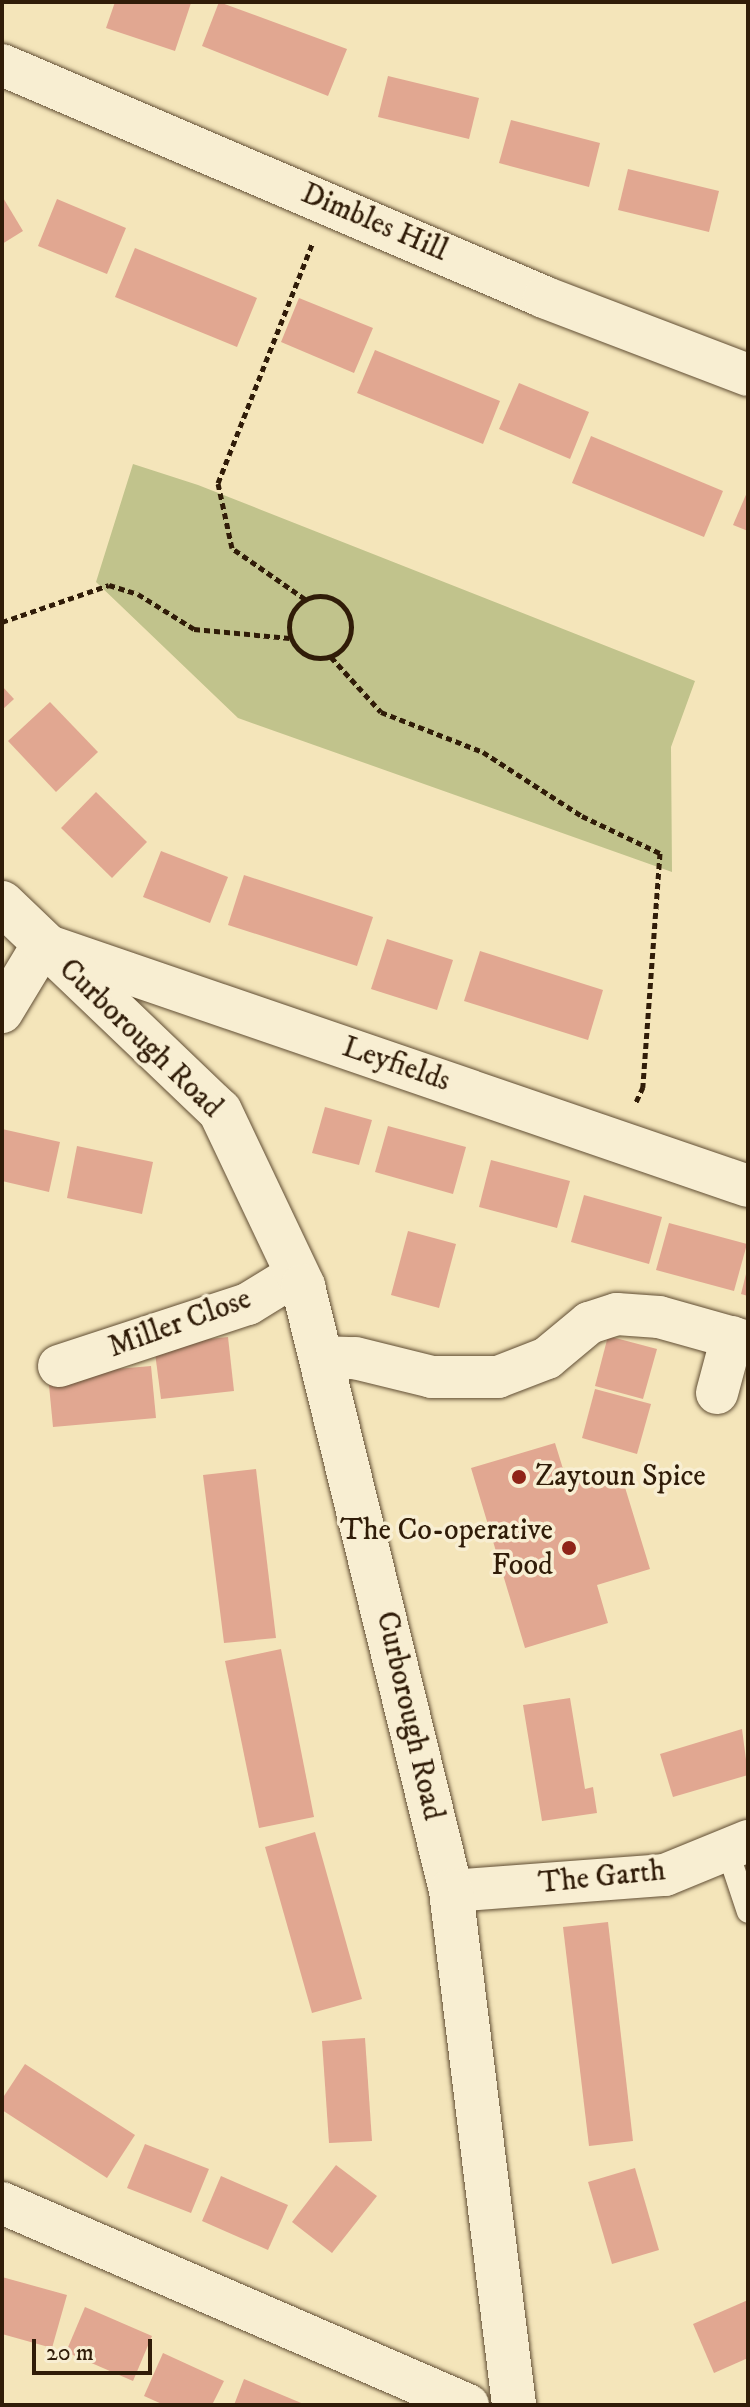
<!DOCTYPE html>
<html>
<head>
<meta charset="utf-8">
<style>
  body { margin:0 }
  #map { position:relative; width:750px; height:2407px; overflow:hidden; background:#f4e5ba; font-family:"IM FELL DW Pica",serif }
  div>[style] { position:absolute }
  [style*='--x'] { left:calc(var(--x)*1px); top:calc(var(--y)*1px); width:calc(var(--w)*1px); rotate:calc(var(--a)*1deg) }
  .green>* { inset:0; background:#c1c38c }
  .building>* { inset:0; background:#e1a791 }
  .path>* { height:5px; margin-top:-2.5px; transform-origin:0; background:repeating-linear-gradient(90deg,#301c08 0 6px,transparent 0 10px) }
  .path>.ring { margin:-2.5px; padding:0; box-sizing:content-box; background:none; border:5px solid #301c08; border-radius:50% }
  .roads { filter:drop-shadow(0 0 2px #614e34) drop-shadow(0 0 2px #614e34) }
  .lane>* { height:22px; margin:-11px; padding:0 11px; transform-origin:11px; border-radius:11px; background:#f8eed2 }
  .street>* { height:42px; margin:-21px; padding:0 21px; transform-origin:21px; border-radius:21px; background:#f8eed2 }
  .secondary>* { height:44px; margin:-22px; padding:0 22px; transform-origin:22px; border-radius:22px; background:#f8eed2 }
  .dots>* { width:22px; height:22px; translate:-50% -50%; box-sizing:border-box; border:4px solid #f8eed2; border-radius:50% }
  span { translate:-50% -50%; white-space:nowrap; text-align:center; line-height:1.15; -webkit-text-stroke:7px #f8eed2; paint-order:stroke }
  .street-label { font-size:30px; color:#301c08 }
  .poi-label { font-size:30px; color:#301c08 }
  .left { translate:0 -50%; text-align:left }
  .right { translate:-100% -50%; text-align:right }
  .frame { position:absolute; inset:0; border:4px solid #301c08; pointer-events:none }
  .scale { position:absolute; left:32px; top:2339px; width:120px; height:36px; box-sizing:border-box; border:4px solid #301c08; border-top:0; padding-left:10px; font-size:24px; line-height:28px; white-space:nowrap; color:#301c08; -webkit-text-stroke:6px #f8eed2; paint-order:stroke }
</style>
</head>
<body>
<div id="map">
  <div class="green">
    <i style="clip-path:polygon(133px 464px,198px 485px,695px 681px,671px 747px,672px 872px,238px 718px,96px 582px)"></i>
  </div>
  <div class="building">
    <i style="clip-path:polygon(115px 2px,191px 3px,175px 51px,106px 28px)"></i>
    <i style="clip-path:polygon(219px 2px,347px 49px,328px 96px,202px 46px)"></i>
    <i style="clip-path:polygon(388px 76px,479px 98px,469px 139px,378px 117px)"></i>
    <i style="clip-path:polygon(511px 120px,600px 143px,589px 187px,499px 163px)"></i>
    <i style="clip-path:polygon(628px 169px,719px 191px,709px 232px,618px 210px)"></i>
    <i style="clip-path:polygon(2px 196px,23px 231px,2px 244px)"></i>
    <i style="clip-path:polygon(57px 199px,126px 228px,107px 274px,38px 246px)"></i>
    <i style="clip-path:polygon(135px 248px,257px 298px,237px 347px,115px 297px)"></i>
    <i style="clip-path:polygon(299px 298px,373px 328px,354px 373px,281px 342px)"></i>
    <i style="clip-path:polygon(375px 350px,500px 401px,483px 444px,357px 393px)"></i>
    <i style="clip-path:polygon(519px 383px,589px 412px,570px 459px,499px 429px)"></i>
    <i style="clip-path:polygon(591px 436px,723px 491px,704px 537px,572px 483px)"></i>
    <i style="clip-path:polygon(748px 490px,748px 531px,733px 525px)"></i>
    <i style="clip-path:polygon(2px 686px,14px 699px,2px 710px)"></i>
    <i style="clip-path:polygon(50px 702px,98px 752px,56px 792px,8px 741px)"></i>
    <i style="clip-path:polygon(96px 792px,147px 842px,112px 878px,61px 828px)"></i>
    <i style="clip-path:polygon(161px 851px,228px 877px,210px 923px,143px 897px)"></i>
    <i style="clip-path:polygon(244px 875px,373px 917px,357px 966px,228px 925px)"></i>
    <i style="clip-path:polygon(387px 939px,453px 960px,437px 1010px,371px 989px)"></i>
    <i style="clip-path:polygon(480px 951px,603px 990px,588px 1040px,464px 1001px)"></i>
    <i style="clip-path:polygon(325px 1107px,372px 1120px,359px 1165px,312px 1153px)"></i>
    <i style="clip-path:polygon(388px 1126px,466px 1147px,453px 1194px,375px 1172px)"></i>
    <i style="clip-path:polygon(2px 1129px,60px 1142px,49px 1192px,2px 1181px)"></i>
    <i style="clip-path:polygon(77px 1146px,153px 1162px,142px 1214px,67px 1198px)"></i>
    <i style="clip-path:polygon(491px 1160px,570px 1181px,557px 1228px,479px 1207px)"></i>
    <i style="clip-path:polygon(584px 1195px,662px 1217px,649px 1264px,571px 1242px)"></i>
    <i style="clip-path:polygon(669px 1223px,747px 1244px,734px 1291px,656px 1270px)"></i>
    <i style="clip-path:polygon(408px 1231px,456px 1244px,439px 1308px,391px 1295px)"></i>
    <i style="clip-path:polygon(747px 1270px,748px 1270px,748px 1296px,741px 1294px)"></i>
    <i style="clip-path:polygon(608px 1336px,657px 1349px,643px 1399px,595px 1386px)"></i>
    <i style="clip-path:polygon(228px 1337px,234px 1391px,161px 1399px,154px 1345px)"></i>
    <i style="clip-path:polygon(151px 1366px,156px 1418px,53px 1427px,48px 1375px)"></i>
    <i style="clip-path:polygon(595px 1389px,651px 1404px,637px 1454px,582px 1438px)"></i>
    <i style="clip-path:polygon(555px 1443px,568px 1485px,620px 1471px,650px 1569px,597px 1585px,608px 1623px,525px 1648px,471px 1468px)"></i>
    <i style="clip-path:polygon(256px 1469px,276px 1638px,224px 1643px,203px 1475px)"></i>
    <i style="clip-path:polygon(281px 1649px,314px 1817px,259px 1828px,225px 1661px)"></i>
    <i style="clip-path:polygon(570px 1698px,585px 1789px,593px 1787px,597px 1813px,542px 1821px,523px 1705px)"></i>
    <i style="clip-path:polygon(742px 1729px,748px 1775px,673px 1797px,660px 1754px)"></i>
    <i style="clip-path:polygon(315px 1832px,362px 1999px,312px 2013px,265px 1847px)"></i>
    <i style="clip-path:polygon(608px 1922px,633px 2141px,589px 2146px,563px 1927px)"></i>
    <i style="clip-path:polygon(365px 2038px,372px 2141px,329px 2143px,322px 2041px)"></i>
    <i style="clip-path:polygon(25px 2064px,135px 2135px,107px 2178px,2px 2110px,2px 2099px)"></i>
    <i style="clip-path:polygon(145px 2144px,209px 2169px,191px 2213px,127px 2188px)"></i>
    <i style="clip-path:polygon(336px 2165px,377px 2196px,332px 2253px,292px 2222px)"></i>
    <i style="clip-path:polygon(635px 2168px,659px 2250px,612px 2264px,588px 2182px)"></i>
    <i style="clip-path:polygon(221px 2176px,288px 2205px,268px 2250px,202px 2221px)"></i>
    <i style="clip-path:polygon(2px 2277px,67px 2295px,52px 2348px,2px 2334px)"></i>
    <i style="clip-path:polygon(748px 2300px,748px 2358px,714px 2373px,693px 2324px)"></i>
    <i style="clip-path:polygon(85px 2307px,152px 2336px,133px 2381px,66px 2352px)"></i>
    <i style="clip-path:polygon(163px 2353px,224px 2381px,212px 2405px,164px 2405px,144px 2396px)"></i>
    <i style="clip-path:polygon(244px 2379px,306px 2405px,234px 2405px)"></i>
  </div>
  <div class="path">
    <i class="ring" style="left:289px;top:596px;width:57px;height:57px"></i>
    <i style="--x:305;--y:599;--w:89;--a:-145.1"></i>
    <i style="--x:232;--y:548;--w:66;--a:-102.2"></i>
    <i style="--x:218;--y:483;--w:259;--a:-68.5"></i>
    <i style="--x:2;--y:622;--w:113;--a:-19.1"></i>
    <i style="--x:109;--y:585;--w:30;--a:17"></i>
    <i style="--x:138;--y:594;--w:66;--a:32"></i>
    <i style="--x:194;--y:629;--w:96;--a:5.4"></i>
    <i style="--x:331;--y:657;--w:74;--a:47.7"></i>
    <i style="--x:381;--y:712;--w:110;--a:21.4"></i>
    <i style="--x:483;--y:752;--w:118;--a:32.9"></i>
    <i style="--x:582;--y:816;--w:86;--a:25.4"></i>
    <i style="--x:660;--y:853;--w:235;--a:94.2"></i>
    <i style="--x:643;--y:1087;--w:19;--a:115"></i>
  </div>
  <div class="roads">
    <div class="lane">
      <i style="--x:727;--y:1849;--w:66;--a:71.6"></i>
    </div>
    <div class="street">
      <i style="--x:2;--y:65;--w:590;--a:23.17"></i>
      <i style="--x:544;--y:297;--w:218;--a:20.9"></i>
      <i style="--x:2;--y:1012;--w:79;--a:-58.9"></i>
      <i style="--x:43;--y:944;--w:745;--a:18.95"></i>
      <i style="--x:321;--y:1357;--w:34;--a:2"></i>
      <i style="--x:355;--y:1358;--w:79;--a:13.9"></i>
      <i style="--x:432;--y:1377;--w:66;--a:0"></i>
      <i style="--x:498;--y:1377;--w:53;--a:-21.2"></i>
      <i style="--x:547;--y:1358;--w:55;--a:-39.8"></i>
      <i style="--x:589;--y:1323;--w:29;--a:-18"></i>
      <i style="--x:617;--y:1314;--w:42;--a:4.1"></i>
      <i style="--x:659;--y:1317;--w:92;--a:15.7"></i>
      <i style="--x:59;--y:1366;--w:199;--a:-18.2"></i>
      <i style="--x:248;--y:1304;--w:57;--a:-31.5"></i>
      <i style="--x:717;--y:1393;--w:58;--a:-75"></i>
      <i style="--x:451;--y:1891;--w:215;--a:-4.3"></i>
      <i style="--x:665;--y:1875;--w:90;--a:-22.3"></i>
      <i style="--x:2;--y:2203;--w:508;--a:23.44"></i>
    </div>
    <div class="secondary">
      <i style="--x:2;--y:903;--w:301;--a:43.7"></i>
      <i style="--x:220;--y:1111;--w:194;--a:64.6"></i>
      <i style="--x:303;--y:1286;--w:623;--a:76.25"></i>
      <i style="--x:451;--y:1891;--w:518;--a:83.01"></i>
    </div>
  </div>
  <div class="dots">
    <i style="left:519px;top:1477px;background:#8f2418"></i>
    <i style="left:569px;top:1548px;background:#8f2418"></i>
  </div>
  <div class="street-label">
    <span style="left:374px;top:223px;rotate:23deg">Dimbles Hill</span>
    <span style="left:140px;top:1039px;rotate:44deg">Curborough Road</span>
    <span style="left:396px;top:1065px;rotate:19deg">Leyfields</span>
    <span style="left:180px;top:1324px;rotate:-20deg">Miller Close</span>
    <span style="left:409px;top:1716px;rotate:77deg">Curborough Road</span>
    <span style="left:602px;top:1878px;rotate:-6deg">The Garth</span>
  </div>
  <div class="poi-label">
    <span class="left" style="left:535px;top:1477px">Zaytoun Spice</span>
    <span class="right" style="left:553px;top:1548px">The Co-operative<br>Food</span>
  </div>
  <div class="frame"></div>
  <div class="scale">20 m</div>
</div>
</body>
</html>
